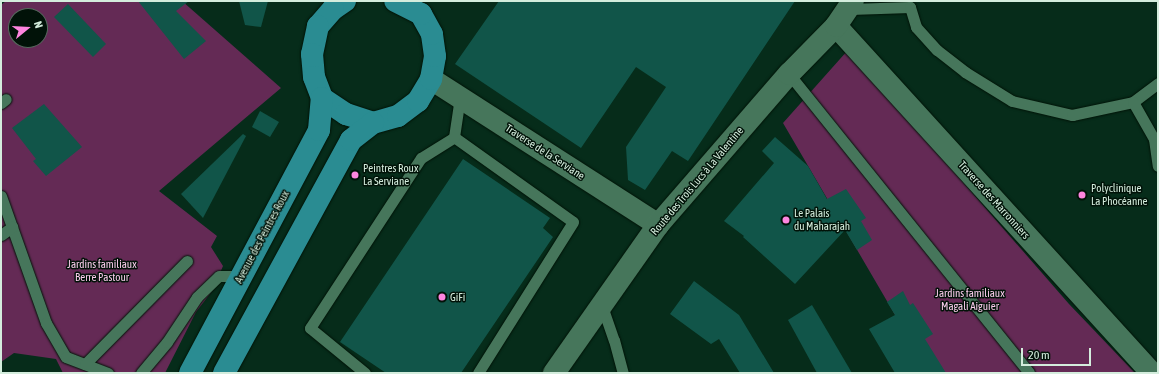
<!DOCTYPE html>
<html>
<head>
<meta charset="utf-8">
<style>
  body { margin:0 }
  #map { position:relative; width:1159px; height:374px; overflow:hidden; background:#062c1a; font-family:"Asap Condensed",sans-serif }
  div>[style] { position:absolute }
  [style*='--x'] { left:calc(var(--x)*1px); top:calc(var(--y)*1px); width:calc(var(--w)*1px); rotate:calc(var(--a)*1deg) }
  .green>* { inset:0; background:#642a55 }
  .building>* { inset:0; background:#115549 }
  .roads { filter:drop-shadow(0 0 1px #001307) drop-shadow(0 0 1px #001307) }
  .lane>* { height:11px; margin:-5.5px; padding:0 5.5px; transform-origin:5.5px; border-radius:5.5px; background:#46765b }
  .street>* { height:22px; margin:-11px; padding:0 11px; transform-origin:11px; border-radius:11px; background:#46765b }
  .primary>* { height:22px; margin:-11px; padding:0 11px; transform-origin:11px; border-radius:11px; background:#2a8c92 }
  .dots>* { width:11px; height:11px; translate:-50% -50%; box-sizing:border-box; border:2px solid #011208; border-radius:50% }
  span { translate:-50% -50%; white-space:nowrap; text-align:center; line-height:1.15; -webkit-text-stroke:3px #011208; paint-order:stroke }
  .street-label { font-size:11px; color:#d4eddd }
  .poi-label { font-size:11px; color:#d4eddd }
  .left { translate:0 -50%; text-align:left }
  .park-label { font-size:11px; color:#faccec }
  .frame { position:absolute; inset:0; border:2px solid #d4eddd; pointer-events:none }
  .north { position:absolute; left:8px; top:8px; width:40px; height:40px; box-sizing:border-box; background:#011208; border:1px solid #556a5d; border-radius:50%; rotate:72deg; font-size:11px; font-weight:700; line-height:16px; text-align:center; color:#d4eddd }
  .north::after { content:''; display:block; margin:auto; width:14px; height:18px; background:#fe85df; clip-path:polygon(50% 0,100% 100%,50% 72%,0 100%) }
  .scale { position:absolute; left:1021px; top:348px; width:70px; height:18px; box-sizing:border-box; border:2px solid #d4eddd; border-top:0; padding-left:5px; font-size:12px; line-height:14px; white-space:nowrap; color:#d4eddd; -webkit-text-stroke:3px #011208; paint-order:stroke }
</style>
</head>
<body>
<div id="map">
  <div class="green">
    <i style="clip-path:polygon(evenodd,6px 1px,182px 1px,281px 88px,159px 191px,217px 236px,211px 247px,223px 266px,213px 290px,196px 312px,165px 373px,63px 373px,56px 359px,14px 353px,1px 362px,1px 5px,6px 1px,16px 16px,40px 16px,40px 40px,16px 40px,16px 16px)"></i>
    <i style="clip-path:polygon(848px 50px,1069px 304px,1135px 373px,929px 373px,783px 123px)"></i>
  </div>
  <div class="building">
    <i style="clip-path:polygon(138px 1px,189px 1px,176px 11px,206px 41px,184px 59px)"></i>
    <i style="clip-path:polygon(239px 1px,268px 1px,261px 27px,245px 25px)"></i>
    <i style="clip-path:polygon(499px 1px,795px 1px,688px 161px,672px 151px,645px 190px,628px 180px,626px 147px,666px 87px,636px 67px,581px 148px,455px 64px)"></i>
    <i style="clip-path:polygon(68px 4px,106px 44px,93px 57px,54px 17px)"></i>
    <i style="clip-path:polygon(44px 104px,82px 147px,46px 176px,33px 161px,36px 159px,12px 128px)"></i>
    <i style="clip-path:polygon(260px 111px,279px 122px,270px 137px,252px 127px)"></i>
    <i style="clip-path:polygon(243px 134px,246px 136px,203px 218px,181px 194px)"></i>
    <i style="clip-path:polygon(775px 137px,808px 166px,827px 199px,846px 189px,866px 218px,861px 221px,872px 240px,857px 250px,845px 230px,795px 284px,743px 237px,744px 236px,724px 221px,774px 163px,762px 151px)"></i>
    <i style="clip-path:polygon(463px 159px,550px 218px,543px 228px,553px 237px,461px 373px,386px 373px,340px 342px)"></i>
    <i style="clip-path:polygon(694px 281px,739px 315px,774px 373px,740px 373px,719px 339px,711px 344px,670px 314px)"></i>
    <i style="clip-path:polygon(903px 291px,910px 305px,913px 303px,933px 334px,925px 339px,946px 373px,895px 373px,869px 329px,895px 315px,887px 302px)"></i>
    <i style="clip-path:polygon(812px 305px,852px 373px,817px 373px,788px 320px)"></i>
  </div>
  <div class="roads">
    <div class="lane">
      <i style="--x:850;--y:9;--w:60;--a:-1.9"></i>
      <i style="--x:910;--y:7;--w:21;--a:73"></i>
      <i style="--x:916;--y:27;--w:31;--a:48"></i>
      <i style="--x:937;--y:50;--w:36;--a:38"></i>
      <i style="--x:965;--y:72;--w:55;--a:31.7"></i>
      <i style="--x:1012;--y:101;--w:62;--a:13.1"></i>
      <i style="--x:1072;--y:115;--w:62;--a:-12"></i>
      <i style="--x:1133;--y:102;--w:31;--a:-37"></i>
      <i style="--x:789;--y:74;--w:383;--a:51.2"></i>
      <i style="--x:1133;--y:102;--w:43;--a:60.4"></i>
      <i style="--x:1154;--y:139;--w:27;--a:82"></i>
      <i style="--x:1;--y:103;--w:6;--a:-39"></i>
      <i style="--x:454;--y:137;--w:146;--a:35.5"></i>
      <i style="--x:573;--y:222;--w:178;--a:122.2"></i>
      <i style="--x:1;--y:196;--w:135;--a:70.5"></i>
      <i style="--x:46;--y:323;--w:39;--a:60"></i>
      <i style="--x:66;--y:357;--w:45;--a:20.9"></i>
      <i style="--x:1;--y:235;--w:14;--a:-36"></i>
      <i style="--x:602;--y:306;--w:36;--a:71"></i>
      <i style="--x:614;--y:340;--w:34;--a:75"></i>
      <i style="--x:85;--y:364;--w:145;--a:-45.3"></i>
      <i style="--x:141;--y:373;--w:40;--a:-50"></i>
      <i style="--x:167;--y:342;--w:54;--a:-56.3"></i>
      <i style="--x:197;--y:297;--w:30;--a:-44"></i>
      <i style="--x:219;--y:276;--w:22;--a:0"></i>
      <i style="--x:365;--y:373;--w:71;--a:-140.7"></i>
      <i style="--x:310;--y:328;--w:203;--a:-56.9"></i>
      <i style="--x:421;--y:158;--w:39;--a:-32"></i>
      <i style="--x:454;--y:137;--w:40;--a:-81.5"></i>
    </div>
    <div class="street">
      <i style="--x:836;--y:26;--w:469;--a:47.7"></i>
      <i style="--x:431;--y:79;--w:270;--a:32.7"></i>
      <i style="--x:554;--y:373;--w:181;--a:-54.9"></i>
      <i style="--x:658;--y:225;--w:200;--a:-49.1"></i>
      <i style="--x:789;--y:74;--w:67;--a:-45.6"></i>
      <i style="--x:836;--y:26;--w:30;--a:-56"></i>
    </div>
    <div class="primary">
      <i style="--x:345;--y:1;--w:14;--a:146"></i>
      <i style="--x:333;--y:9;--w:23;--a:131"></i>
      <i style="--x:318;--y:26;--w:29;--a:102"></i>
      <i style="--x:312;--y:54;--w:23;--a:85"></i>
      <i style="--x:314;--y:77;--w:22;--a:69"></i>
      <i style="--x:322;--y:98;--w:29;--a:34"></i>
      <i style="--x:346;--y:114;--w:28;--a:18"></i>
      <i style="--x:373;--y:123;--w:26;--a:-16"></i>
      <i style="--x:398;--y:116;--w:25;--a:-37"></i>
      <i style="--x:418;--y:101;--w:26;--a:-59"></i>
      <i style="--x:431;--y:79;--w:23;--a:-80"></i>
      <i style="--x:435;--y:56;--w:22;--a:-98"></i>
      <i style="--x:432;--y:34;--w:23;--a:-119"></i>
      <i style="--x:421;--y:14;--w:29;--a:-153"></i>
      <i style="--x:190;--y:373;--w:275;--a:-62"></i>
      <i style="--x:319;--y:130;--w:32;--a:-85"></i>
      <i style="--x:224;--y:373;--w:265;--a:-61.4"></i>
      <i style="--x:351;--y:140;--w:28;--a:-38"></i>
    </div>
  </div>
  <div class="dots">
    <i style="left:355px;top:175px;background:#fe85df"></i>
    <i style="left:1082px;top:195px;background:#fe85df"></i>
    <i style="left:786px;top:220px;background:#fe85df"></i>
    <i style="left:442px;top:297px;background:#fe85df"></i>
  </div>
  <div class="street-label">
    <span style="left:545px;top:152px;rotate:33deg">Traverse de la Serviane</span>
    <span style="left:697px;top:181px;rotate:-50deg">Route des Trois Lucs à La Valentine</span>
    <span style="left:994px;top:200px;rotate:48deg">Traverse des Marronniers</span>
    <span style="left:262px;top:237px;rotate:-62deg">Avenue des Peintres Roux</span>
  </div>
  <div class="poi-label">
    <span class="left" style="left:363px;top:175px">Peintres Roux<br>La Serviane</span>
    <span class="left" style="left:1091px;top:195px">Polyclinique<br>La Phocéanne</span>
    <span class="left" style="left:794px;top:220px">Le Palais<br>du Maharajah</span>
    <span class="left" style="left:450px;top:297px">GiFi</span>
  </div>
  <div class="park-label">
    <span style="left:102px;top:271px">Jardins familiaux<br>Berre Pastour</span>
    <span style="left:970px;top:300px">Jardins familiaux<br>Magali Aiguier</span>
  </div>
  <div class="frame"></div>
  <div class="north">N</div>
  <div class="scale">20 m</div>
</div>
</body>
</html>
